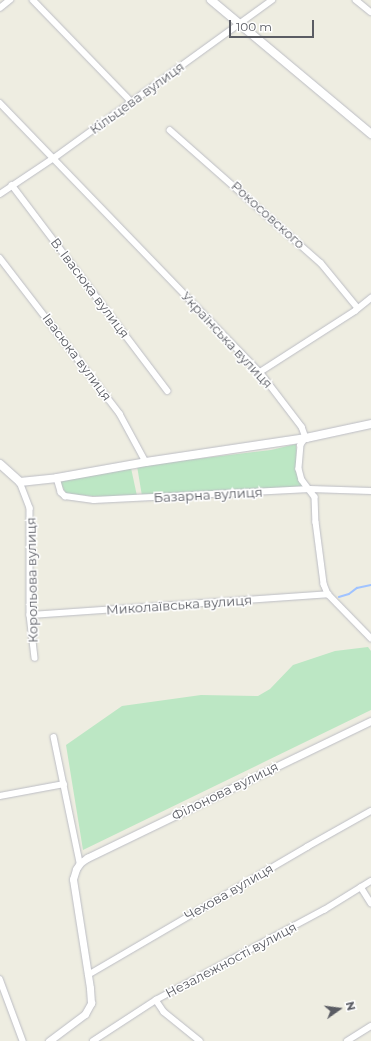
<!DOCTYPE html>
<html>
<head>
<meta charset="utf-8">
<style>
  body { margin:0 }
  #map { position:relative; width:371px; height:1041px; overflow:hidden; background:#eeede1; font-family:Montserrat,sans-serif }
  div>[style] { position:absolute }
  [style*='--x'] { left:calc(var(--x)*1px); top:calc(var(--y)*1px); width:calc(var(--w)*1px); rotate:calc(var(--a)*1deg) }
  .green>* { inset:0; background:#bce7c4 }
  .stream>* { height:1.5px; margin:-0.75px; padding:0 0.75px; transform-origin:0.75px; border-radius:0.75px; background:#a0c3ff }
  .roads { filter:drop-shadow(0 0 1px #bcbdc4) drop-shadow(0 0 1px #bcbdc4) }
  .minor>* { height:5.5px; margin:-2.75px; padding:0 2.75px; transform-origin:2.75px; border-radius:2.75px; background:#fff }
  .tertiary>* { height:7px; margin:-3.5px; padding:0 3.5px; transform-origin:3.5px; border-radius:3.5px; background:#fff }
  .secondary>* { height:8px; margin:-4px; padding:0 4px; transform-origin:4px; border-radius:4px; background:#fff }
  span { translate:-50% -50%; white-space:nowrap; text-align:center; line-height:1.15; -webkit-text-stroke:3px #fff; paint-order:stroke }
  .street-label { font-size:13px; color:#5a5c63 }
  .north { position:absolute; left:319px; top:989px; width:40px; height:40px; -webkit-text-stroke:3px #fff; paint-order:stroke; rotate:76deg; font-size:11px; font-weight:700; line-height:16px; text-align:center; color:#5a5c63 }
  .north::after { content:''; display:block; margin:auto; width:14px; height:18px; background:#5a5c63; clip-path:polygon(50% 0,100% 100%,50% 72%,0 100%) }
  .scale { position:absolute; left:229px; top:20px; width:85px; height:18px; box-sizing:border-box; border:2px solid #5a5c63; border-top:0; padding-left:5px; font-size:12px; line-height:14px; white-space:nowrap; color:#5a5c63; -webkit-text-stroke:3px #fff; paint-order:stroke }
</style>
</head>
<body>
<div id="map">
  <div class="green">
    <i style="clip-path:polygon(296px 444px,298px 473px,303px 487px,142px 496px,137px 466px,271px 450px)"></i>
    <i style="clip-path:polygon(131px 468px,137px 496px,118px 498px,66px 494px,61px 484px,61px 480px)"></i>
    <i style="clip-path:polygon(368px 647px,371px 651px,371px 710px,83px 850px,66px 745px,122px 706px,201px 695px,258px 696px,270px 689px,293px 665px,335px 651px)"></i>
  </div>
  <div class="stream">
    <i style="--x:339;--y:597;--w:10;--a:-17"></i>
    <i style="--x:349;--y:594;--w:10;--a:-37"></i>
    <i style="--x:357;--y:588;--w:14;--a:-12"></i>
  </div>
  <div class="roads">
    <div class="minor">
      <i style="--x:33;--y:0;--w:142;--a:45.9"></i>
      <i style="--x:356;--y:0;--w:19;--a:39"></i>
      <i style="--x:0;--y:8;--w:13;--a:-39"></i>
      <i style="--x:0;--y:103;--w:374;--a:46"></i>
      <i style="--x:260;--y:372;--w:69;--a:52.6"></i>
      <i style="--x:302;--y:427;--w:12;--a:70"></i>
      <i style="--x:306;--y:438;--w:9;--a:126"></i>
      <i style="--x:301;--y:445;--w:24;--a:95"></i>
      <i style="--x:299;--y:469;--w:11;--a:75"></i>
      <i style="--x:302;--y:480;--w:21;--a:53"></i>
      <i style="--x:315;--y:497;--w:25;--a:88"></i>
      <i style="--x:316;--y:522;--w:63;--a:82.6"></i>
      <i style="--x:324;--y:584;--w:11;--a:68"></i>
      <i style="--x:328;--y:594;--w:62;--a:45.7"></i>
      <i style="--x:170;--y:130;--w:201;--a:41.4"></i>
      <i style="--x:321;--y:263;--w:58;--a:50.6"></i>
      <i style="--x:12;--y:185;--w:258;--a:52.9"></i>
      <i style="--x:0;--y:194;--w:65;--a:-33.7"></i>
      <i style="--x:54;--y:158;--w:269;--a:-35.9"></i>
      <i style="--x:0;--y:258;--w:197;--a:52.4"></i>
      <i style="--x:120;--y:414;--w:55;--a:61.6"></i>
      <i style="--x:260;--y:372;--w:113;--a:-32.7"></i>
      <i style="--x:355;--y:311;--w:21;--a:-39"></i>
      <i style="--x:57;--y:478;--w:15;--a:74"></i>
      <i style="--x:61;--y:492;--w:6;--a:45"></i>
      <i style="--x:65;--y:496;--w:29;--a:8"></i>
      <i style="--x:94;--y:500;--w:216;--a:-2.9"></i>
      <i style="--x:310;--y:489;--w:61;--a:1.9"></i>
      <i style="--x:20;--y:482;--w:28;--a:69"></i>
      <i style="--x:30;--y:508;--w:107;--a:90"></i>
      <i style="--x:30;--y:615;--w:43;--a:83.4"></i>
      <i style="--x:30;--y:615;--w:299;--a:-4"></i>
      <i style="--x:54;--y:737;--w:129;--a:78.3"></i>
      <i style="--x:0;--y:796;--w:65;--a:-10.6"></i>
      <i style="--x:361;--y:887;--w:19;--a:58"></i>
      <i style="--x:88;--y:975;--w:254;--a:-30.3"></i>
      <i style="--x:307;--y:847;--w:73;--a:-29.4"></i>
      <i style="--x:0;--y:979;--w:66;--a:69.6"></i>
      <i style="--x:156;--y:1000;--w:14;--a:56"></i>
      <i style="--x:164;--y:1012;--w:46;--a:38.9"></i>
      <i style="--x:93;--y:1041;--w:75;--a:-33.1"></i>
      <i style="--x:156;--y:1000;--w:191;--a:-28.2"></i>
      <i style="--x:324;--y:910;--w:55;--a:-31.7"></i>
      <i style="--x:347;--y:1041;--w:28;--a:-32"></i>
    </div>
    <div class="tertiary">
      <i style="--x:49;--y:1041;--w:45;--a:-36.9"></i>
      <i style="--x:85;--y:1014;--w:13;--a:-61"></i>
      <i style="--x:91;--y:1003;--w:15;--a:-94"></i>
      <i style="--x:90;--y:988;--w:110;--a:-98.9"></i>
      <i style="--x:73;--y:879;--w:10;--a:-73"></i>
      <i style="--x:76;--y:869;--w:7;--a:-56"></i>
      <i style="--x:80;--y:863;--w:9;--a:-36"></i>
      <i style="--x:87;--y:858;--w:315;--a:-25.8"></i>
    </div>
    <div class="secondary">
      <i style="--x:211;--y:0;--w:209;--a:39.9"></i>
      <i style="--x:0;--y:464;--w:27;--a:42"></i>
      <i style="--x:20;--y:482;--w:37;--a:-6"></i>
      <i style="--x:57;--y:478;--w:90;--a:-10.2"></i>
      <i style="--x:146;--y:462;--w:162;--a:-8.5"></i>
      <i style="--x:306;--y:438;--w:66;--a:-12.2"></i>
    </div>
  </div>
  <div class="street-label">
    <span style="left:137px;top:98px;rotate:-36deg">Кільцева вулиця</span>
    <span style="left:268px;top:215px;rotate:42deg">Рокосовского</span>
    <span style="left:90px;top:288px;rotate:53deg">В. Івасюка вулиця</span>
    <span style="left:227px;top:340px;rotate:47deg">Українська вулиця</span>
    <span style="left:77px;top:357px;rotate:53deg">Івасюка вулиця</span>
    <span style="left:208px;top:495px;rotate:-3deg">Базарна вулиця</span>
    <span style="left:32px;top:580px;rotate:-91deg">Корольова вулиця</span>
    <span style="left:179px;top:605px;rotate:-4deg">Миколаївська вулиця</span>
    <span style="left:225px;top:791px;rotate:-26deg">Філонова вулиця</span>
    <span style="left:229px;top:892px;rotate:-30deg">Чехова вулиця</span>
    <span style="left:231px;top:960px;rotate:-28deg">Незалежності вулиця</span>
  </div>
  <div class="north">N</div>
  <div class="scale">100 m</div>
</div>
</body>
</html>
